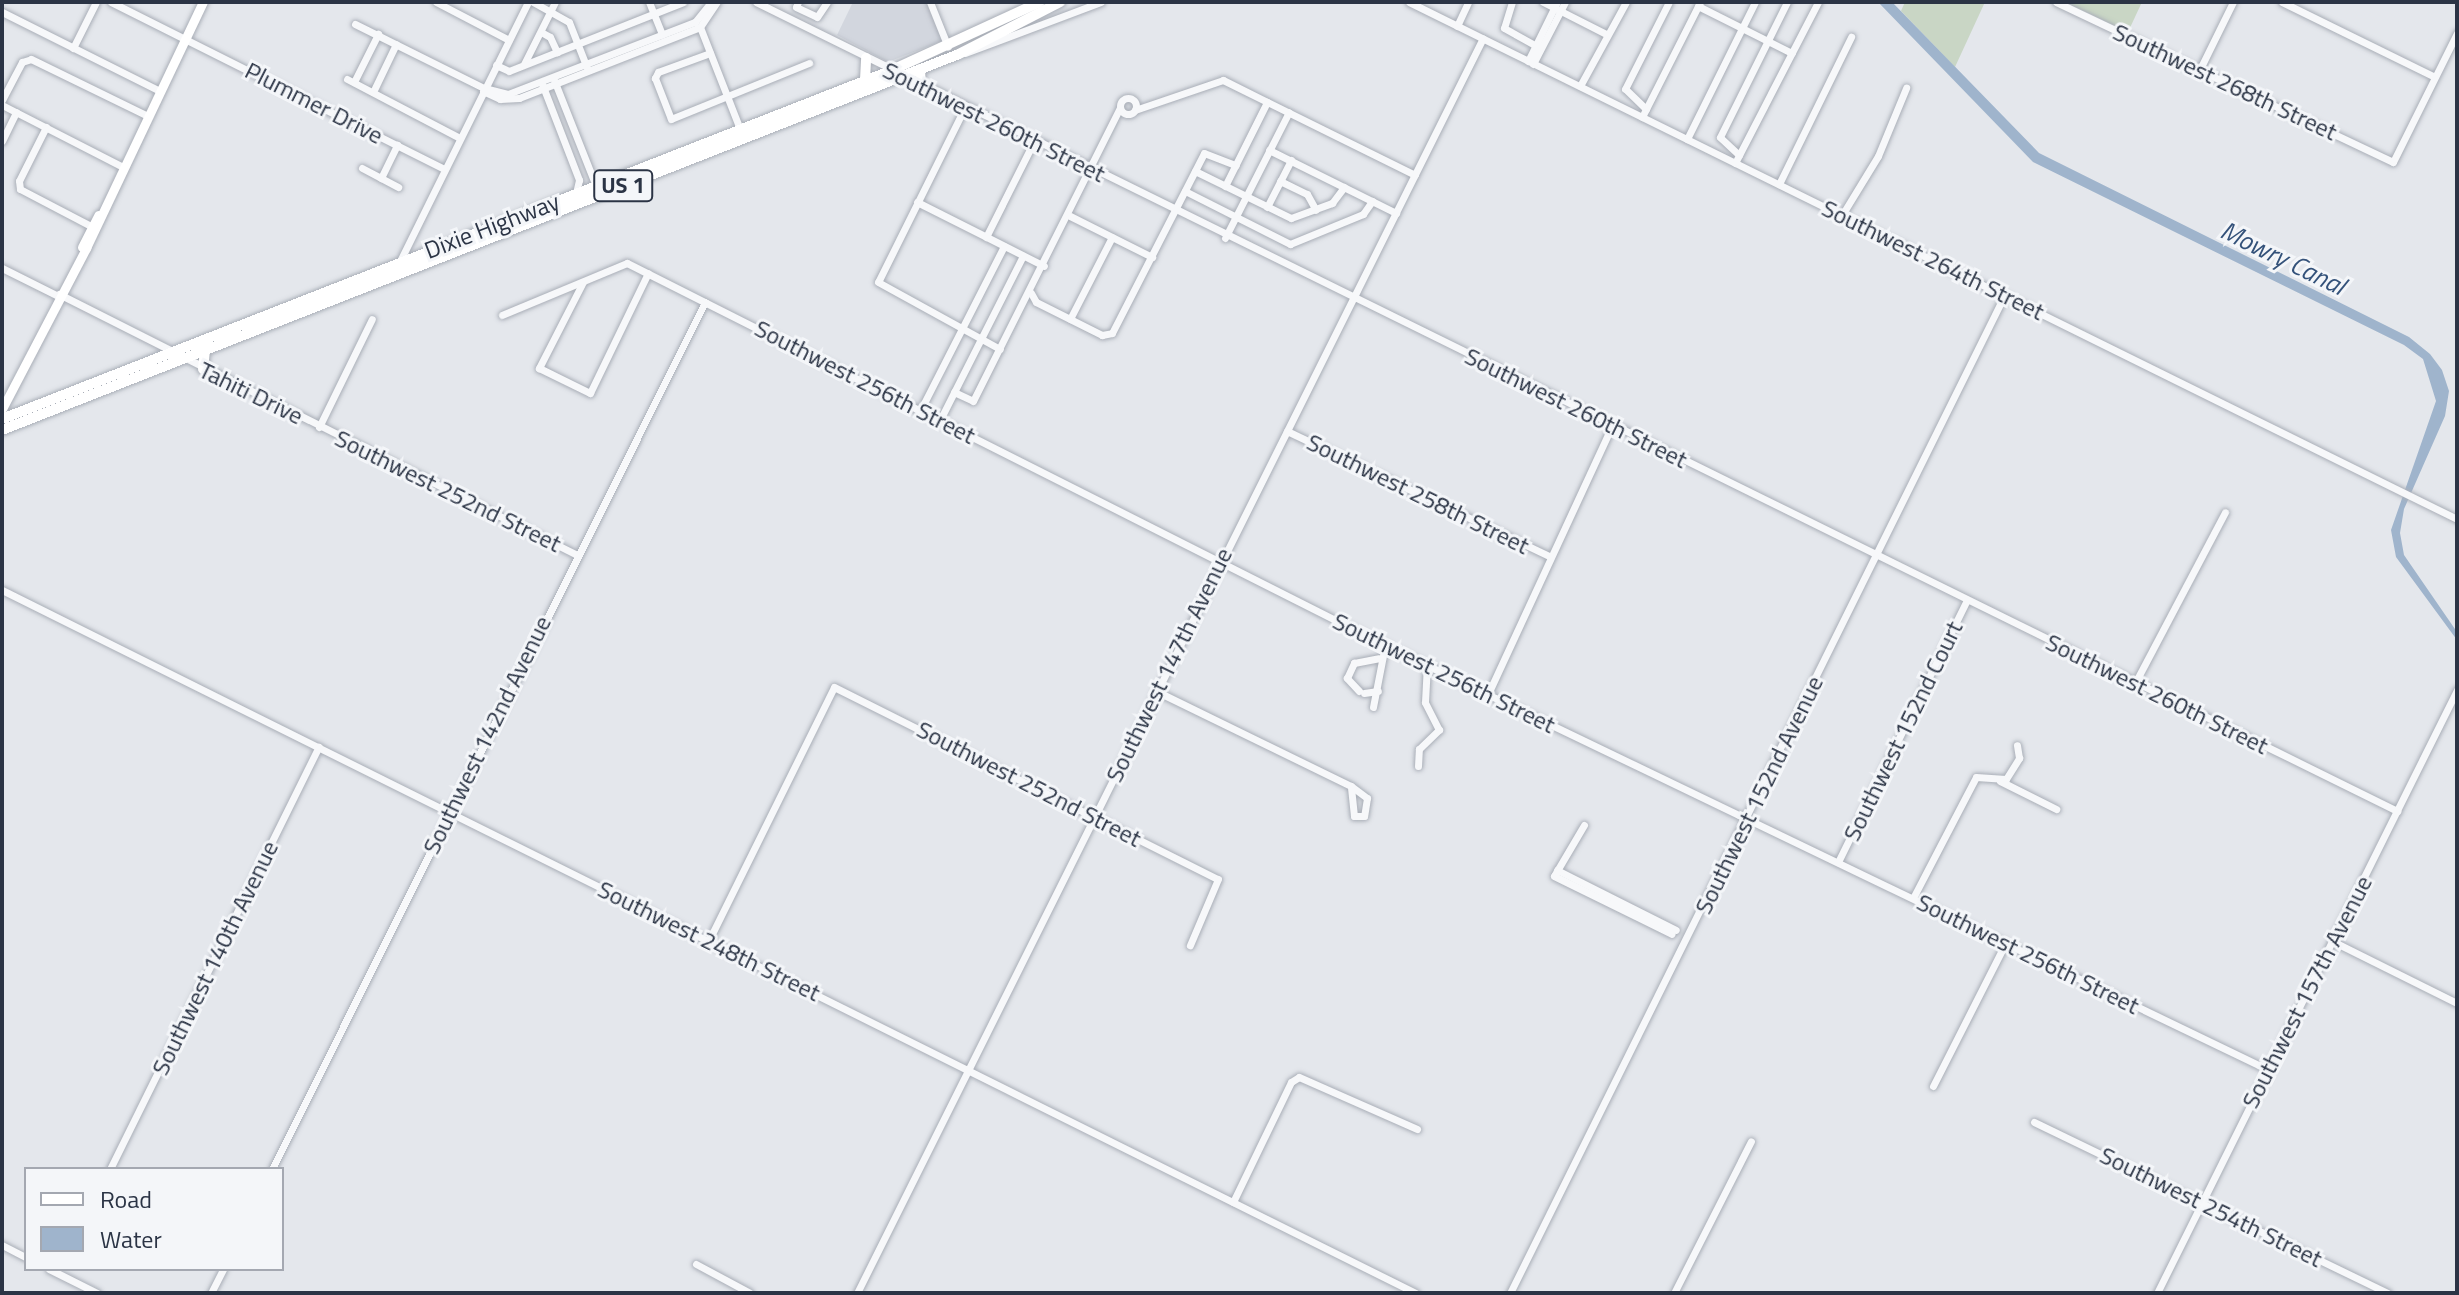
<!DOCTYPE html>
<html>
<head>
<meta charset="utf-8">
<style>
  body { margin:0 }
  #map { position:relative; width:2459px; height:1295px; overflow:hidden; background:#e4e7ec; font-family:"Titillium Web",sans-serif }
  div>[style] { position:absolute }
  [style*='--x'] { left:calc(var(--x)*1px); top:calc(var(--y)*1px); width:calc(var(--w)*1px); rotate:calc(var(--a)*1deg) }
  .built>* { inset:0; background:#d2d6de }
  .green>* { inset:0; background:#c9d6c5 }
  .water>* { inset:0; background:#9fb4cc }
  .roads { filter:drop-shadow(0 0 2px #a9aeb7) drop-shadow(0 0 2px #a9aeb7) }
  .minor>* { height:7px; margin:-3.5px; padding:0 3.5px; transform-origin:3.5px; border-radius:3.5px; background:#f7f8fa }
  .minor>.ring { margin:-3.5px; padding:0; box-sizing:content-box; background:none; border:7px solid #f7f8fa; border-radius:50% }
  .major>* { height:9px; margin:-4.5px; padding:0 4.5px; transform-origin:4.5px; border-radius:4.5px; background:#fff }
  .highway>* { height:10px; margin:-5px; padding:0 5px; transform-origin:5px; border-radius:5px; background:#fff }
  span { translate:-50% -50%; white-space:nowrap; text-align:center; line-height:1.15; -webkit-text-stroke:6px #f4f6f9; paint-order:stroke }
  .shield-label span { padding:2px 6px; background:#f4f6f9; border:2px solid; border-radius:6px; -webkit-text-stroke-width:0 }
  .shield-label { font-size:22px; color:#2b3445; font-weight:700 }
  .street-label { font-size:24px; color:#2b3445 }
  .water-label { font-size:26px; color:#34527a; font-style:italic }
  .frame { position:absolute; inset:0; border:4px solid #2b3445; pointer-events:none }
  .legend { position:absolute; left:24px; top:1167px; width:260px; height:104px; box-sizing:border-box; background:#f4f6f9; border:2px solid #a4a8b1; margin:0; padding:10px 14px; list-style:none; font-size:24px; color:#2b3445 }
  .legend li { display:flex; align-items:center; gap:16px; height:40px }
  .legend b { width:40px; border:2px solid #a4a8b1 }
</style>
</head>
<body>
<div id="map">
  <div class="built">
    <i style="clip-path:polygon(853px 2px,926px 2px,942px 41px,888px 62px,837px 35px)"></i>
  </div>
  <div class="green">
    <i style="clip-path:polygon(1905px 2px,1985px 2px,1955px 67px,1901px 11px)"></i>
    <i style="clip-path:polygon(2065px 2px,2142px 2px,2128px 32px)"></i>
  </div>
  <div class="water">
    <i style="clip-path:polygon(1878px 2px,1892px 2px,2039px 153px,2409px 337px,2430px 354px,2442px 370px,2449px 391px,2445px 416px,2404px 509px,2400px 533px,2404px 555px,2457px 632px,2457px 640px,2396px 557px,2391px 530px,2436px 401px,2423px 359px,2404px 345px,2033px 162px)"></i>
  </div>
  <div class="roads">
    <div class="minor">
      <i style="--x:111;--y:2;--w:373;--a:26.6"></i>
      <i style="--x:436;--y:2;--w:82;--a:27.5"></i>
      <i style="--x:533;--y:2;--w:41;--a:29.1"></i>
      <i style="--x:569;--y:22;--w:49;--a:68.6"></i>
      <i style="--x:649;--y:2;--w:35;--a:68"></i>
      <i style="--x:756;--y:2;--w:1830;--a:26.24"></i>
      <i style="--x:798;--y:2;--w:5;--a:112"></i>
      <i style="--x:796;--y:7;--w:23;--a:25"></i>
      <i style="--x:817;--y:17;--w:18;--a:-56"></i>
      <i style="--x:930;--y:2;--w:48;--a:68.2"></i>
      <i style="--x:1409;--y:2;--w:1169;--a:26.26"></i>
      <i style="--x:1512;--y:2;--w:27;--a:107"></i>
      <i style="--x:1504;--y:28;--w:37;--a:29"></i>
      <i style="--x:1543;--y:2;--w:71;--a:26.9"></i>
      <i style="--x:2056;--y:2;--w:373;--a:25.4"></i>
      <i style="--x:2393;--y:162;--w:144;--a:-63.6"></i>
      <i style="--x:2282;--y:2;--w:170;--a:26.1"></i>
      <i style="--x:1698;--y:6;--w:105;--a:26.6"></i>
      <i style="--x:2;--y:12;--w:174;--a:26.6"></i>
      <i style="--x:355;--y:24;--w:144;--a:26.4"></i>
      <i style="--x:484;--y:88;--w:25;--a:14"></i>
      <i style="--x:508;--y:94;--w:200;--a:-21.1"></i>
      <i style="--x:695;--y:22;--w:26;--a:-51"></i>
      <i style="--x:1457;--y:26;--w:26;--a:-65"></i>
      <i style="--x:700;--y:27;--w:110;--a:68.6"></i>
      <i style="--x:541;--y:32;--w:10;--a:29"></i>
      <i style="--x:550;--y:37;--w:17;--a:65"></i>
      <i style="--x:73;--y:48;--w:51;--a:-63.4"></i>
      <i style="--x:710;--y:53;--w:55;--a:159.9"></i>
      <i style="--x:658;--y:72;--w:7;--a:117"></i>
      <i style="--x:655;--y:78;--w:44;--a:68.7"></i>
      <i style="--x:671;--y:119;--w:149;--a:-22.1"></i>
      <i style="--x:965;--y:53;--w:145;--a:-20.6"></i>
      <i style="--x:1528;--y:61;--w:66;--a:-63.8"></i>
      <i style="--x:524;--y:64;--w:69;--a:-63.4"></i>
      <i style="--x:1533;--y:64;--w:70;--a:-62.7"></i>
      <i style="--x:496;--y:65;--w:14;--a:25"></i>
      <i style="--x:509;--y:71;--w:187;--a:-21.6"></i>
      <i style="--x:2200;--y:69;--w:75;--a:-63.8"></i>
      <i style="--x:347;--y:79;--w:127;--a:27.6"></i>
      <i style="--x:554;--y:80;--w:114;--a:68.4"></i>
      <i style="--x:354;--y:82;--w:54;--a:-63.4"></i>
      <i style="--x:542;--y:84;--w:103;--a:68.9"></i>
      <i style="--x:579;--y:180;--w:13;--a:103"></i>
      <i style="--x:1580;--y:86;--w:96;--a:-61.3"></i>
      <i style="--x:483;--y:91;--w:19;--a:25"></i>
      <i style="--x:500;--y:99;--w:19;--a:-3"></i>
      <i style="--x:519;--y:98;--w:194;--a:-21.4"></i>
      <i style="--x:700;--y:27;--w:30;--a:-56"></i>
      <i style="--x:373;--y:92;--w:53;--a:-64.4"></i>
      <i class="ring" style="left:1120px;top:98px;width:9px;height:9px"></i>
      <i style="--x:2;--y:100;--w:43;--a:-62.2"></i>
      <i style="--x:22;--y:62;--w:9;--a:-18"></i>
      <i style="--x:31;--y:59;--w:128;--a:26"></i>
      <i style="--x:2;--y:105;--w:134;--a:27.1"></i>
      <i style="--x:965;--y:107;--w:195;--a:116.4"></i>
      <i style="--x:878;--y:282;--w:139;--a:28.8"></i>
      <i style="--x:1646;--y:109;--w:29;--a:-136"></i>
      <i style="--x:1625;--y:89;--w:97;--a:-63.2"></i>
      <i style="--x:1135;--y:110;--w:93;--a:-18.8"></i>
      <i style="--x:1223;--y:80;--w:214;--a:26.3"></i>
      <i style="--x:1642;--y:117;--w:129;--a:-63.2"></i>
      <i style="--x:46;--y:127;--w:60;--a:116.6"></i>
      <i style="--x:19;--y:181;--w:8;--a:83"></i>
      <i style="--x:20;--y:189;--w:78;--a:27.6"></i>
      <i style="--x:1687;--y:139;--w:153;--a:-63.6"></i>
      <i style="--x:2;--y:141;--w:32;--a:-64"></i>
      <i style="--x:1269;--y:150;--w:142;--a:26.4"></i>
      <i style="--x:1739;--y:155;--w:26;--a:-137"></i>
      <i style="--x:1720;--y:137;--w:151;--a:-63.6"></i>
      <i style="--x:1735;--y:163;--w:181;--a:-62.7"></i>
      <i style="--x:362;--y:168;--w:41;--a:27.8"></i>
      <i style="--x:1195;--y:171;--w:107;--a:26.1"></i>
      <i style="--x:1291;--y:218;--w:44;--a:-20.1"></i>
      <i style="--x:1332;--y:203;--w:20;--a:-53"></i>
      <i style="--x:381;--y:178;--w:37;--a:-64"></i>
      <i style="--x:1280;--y:181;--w:30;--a:26"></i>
      <i style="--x:1307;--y:194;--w:18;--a:61"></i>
      <i style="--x:1779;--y:184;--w:164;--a:-63.9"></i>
      <i style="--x:1225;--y:186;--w:94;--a:-63.4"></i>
      <i style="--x:1185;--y:191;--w:118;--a:26.8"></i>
      <i style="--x:1290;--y:244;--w:79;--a:-22.3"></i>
      <i style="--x:1363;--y:214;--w:16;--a:-55"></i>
      <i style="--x:917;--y:202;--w:142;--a:26.7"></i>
      <i style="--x:1267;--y:207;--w:53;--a:-62.9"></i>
      <i style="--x:1842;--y:215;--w:69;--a:-58.6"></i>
      <i style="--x:1878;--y:156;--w:74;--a:-67.6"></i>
      <i style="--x:1070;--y:216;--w:92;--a:26.6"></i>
      <i style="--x:986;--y:237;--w:107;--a:-63.4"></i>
      <i style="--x:1225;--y:238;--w:141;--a:-63.1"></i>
      <i style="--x:399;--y:263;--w:291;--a:-63.7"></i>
      <i style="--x:2;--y:268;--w:63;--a:26.6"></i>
      <i style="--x:583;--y:282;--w:97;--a:117.1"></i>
      <i style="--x:539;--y:368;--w:57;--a:26.1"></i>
      <i style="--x:590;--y:393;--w:133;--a:-64.2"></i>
      <i style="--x:1031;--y:293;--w:10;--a:61"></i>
      <i style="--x:1036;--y:302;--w:74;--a:26.6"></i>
      <i style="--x:1102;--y:335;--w:10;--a:-11"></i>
      <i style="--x:1112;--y:333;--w:202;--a:-62.9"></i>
      <i style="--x:1204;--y:153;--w:34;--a:21"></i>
      <i style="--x:59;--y:294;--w:580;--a:26.74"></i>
      <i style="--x:502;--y:315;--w:135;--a:-22.6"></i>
      <i style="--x:627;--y:263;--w:849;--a:26.75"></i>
      <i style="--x:1385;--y:645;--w:981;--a:25.68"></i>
      <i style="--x:1070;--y:319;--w:92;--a:-62.9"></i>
      <i style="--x:954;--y:392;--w:21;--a:25"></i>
      <i style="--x:973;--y:401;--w:328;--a:-63.4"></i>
      <i style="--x:920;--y:411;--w:185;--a:-63"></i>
      <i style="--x:940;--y:420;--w:184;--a:-63.2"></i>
      <i style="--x:319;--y:427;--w:120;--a:-63.9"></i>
      <i style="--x:1287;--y:431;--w:290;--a:25.5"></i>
      <i style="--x:2;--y:590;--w:1579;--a:26.44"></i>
      <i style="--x:2135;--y:683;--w:193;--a:-62.2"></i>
      <i style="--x:1156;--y:691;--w:217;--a:26"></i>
      <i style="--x:1351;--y:786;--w:20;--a:37"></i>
      <i style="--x:1367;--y:798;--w:18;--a:99"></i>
      <i style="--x:1364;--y:816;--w:10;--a:180"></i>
      <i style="--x:1354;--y:816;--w:30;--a:-96"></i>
      <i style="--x:1359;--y:691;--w:18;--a:-133"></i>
      <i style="--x:1347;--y:678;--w:17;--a:-65"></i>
      <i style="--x:1354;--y:663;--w:25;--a:-11"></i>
      <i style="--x:1364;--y:693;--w:14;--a:-8"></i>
      <i style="--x:1488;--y:694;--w:295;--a:-65.2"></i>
      <i style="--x:1373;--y:707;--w:63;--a:-79"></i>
      <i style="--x:1418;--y:766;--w:17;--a:-87"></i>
      <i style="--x:1419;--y:749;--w:28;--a:-44"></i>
      <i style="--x:1439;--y:730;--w:31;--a:-117"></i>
      <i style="--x:1425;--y:702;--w:37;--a:-87"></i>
      <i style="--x:2000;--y:781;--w:63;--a:26.6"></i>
      <i style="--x:1584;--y:825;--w:59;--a:120.5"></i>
      <i style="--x:1554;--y:876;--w:131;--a:26.2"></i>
      <i style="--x:1838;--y:862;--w:292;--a:-63.8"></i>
      <i style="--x:1557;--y:870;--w:133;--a:26.8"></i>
      <i style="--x:1913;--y:898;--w:136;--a:-62.5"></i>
      <i style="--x:1976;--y:777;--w:30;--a:4"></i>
      <i style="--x:2006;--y:779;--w:25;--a:-58"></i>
      <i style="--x:2019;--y:758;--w:13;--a:-99"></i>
      <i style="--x:709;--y:940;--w:282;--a:-63.7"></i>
      <i style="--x:834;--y:687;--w:429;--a:26.6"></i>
      <i style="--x:1218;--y:879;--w:72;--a:113"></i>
      <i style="--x:2332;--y:941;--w:140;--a:26.4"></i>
      <i style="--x:1933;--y:1086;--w:159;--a:-63.1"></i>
      <i style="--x:2034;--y:1122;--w:393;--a:25.8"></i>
      <i style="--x:110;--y:1169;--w:471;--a:-63.7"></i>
      <i style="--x:272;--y:1169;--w:969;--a:-63.46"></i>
      <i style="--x:1233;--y:1202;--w:133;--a:-64.2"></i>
      <i style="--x:1291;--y:1082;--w:9;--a:-32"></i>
      <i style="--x:1299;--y:1077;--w:129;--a:23.8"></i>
      <i style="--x:2;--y:1245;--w:27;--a:27"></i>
      <i style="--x:696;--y:1264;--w:61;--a:28.2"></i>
      <i style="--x:49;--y:1269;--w:54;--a:26.6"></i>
      <i style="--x:211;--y:1293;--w:27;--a:-63"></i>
      <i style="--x:857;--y:1293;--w:1402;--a:-63.49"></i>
      <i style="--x:1510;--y:1293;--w:1113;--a:-63.64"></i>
      <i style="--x:1674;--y:1293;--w:170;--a:-63.1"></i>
      <i style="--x:2157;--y:1293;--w:674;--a:-63.55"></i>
    </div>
    <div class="major">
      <i style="--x:82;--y:247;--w:36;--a:-63"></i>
      <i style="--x:2;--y:409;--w:182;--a:-62.4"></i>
      <i style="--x:86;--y:248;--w:272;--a:-64.6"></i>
    </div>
    <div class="highway">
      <i style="--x:920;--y:69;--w:18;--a:87"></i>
      <i style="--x:865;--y:80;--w:22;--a:-87"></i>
      <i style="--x:203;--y:369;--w:19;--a:-84"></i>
      <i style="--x:2;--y:419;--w:954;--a:-21.4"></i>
      <i style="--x:890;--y:71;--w:165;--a:-24.7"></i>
      <i style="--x:2;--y:430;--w:1028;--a:-21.45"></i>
      <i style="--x:959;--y:54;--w:114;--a:-27.2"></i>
    </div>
  </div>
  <div class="shield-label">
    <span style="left:623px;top:186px">US 1</span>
  </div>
  <div class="street-label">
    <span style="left:2225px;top:82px;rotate:25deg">Southwest 268th Street</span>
    <span style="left:314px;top:103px;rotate:27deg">Plummer Drive</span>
    <span style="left:994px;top:122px;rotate:26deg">Southwest 260th Street</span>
    <span style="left:492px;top:226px;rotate:-21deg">Dixie Highway</span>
    <span style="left:1933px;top:260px;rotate:26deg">Southwest 264th Street</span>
    <span style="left:865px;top:382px;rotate:27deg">Southwest 256th Street</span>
    <span style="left:251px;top:393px;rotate:26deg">Tahiti Drive</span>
    <span style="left:1576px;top:408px;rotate:26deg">Southwest 260th Street</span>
    <span style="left:448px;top:491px;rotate:26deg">Southwest 252nd Street</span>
    <span style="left:1418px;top:494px;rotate:26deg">Southwest 258th Street</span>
    <span style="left:1169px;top:665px;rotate:-64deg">Southwest 147th Avenue</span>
    <span style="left:1444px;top:673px;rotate:26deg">Southwest 256th Street</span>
    <span style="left:2157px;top:694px;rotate:26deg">Southwest 260th Street</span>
    <span style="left:1903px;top:731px;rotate:-64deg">Southwest 152nd Court</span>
    <span style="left:487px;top:735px;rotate:-64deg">Southwest 142nd Avenue</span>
    <span style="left:1029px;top:784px;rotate:27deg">Southwest 252nd Street</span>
    <span style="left:1759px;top:795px;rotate:-64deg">Southwest 152nd Avenue</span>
    <span style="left:709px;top:941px;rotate:26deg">Southwest 248th Street</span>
    <span style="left:2028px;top:954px;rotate:26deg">Southwest 256th Street</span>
    <span style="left:215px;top:958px;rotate:-64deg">Southwest 140th Avenue</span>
    <span style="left:2307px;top:992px;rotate:-63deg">Southwest 157th Avenue</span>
    <span style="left:2211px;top:1207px;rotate:26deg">Southwest 254th Street</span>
  </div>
  <div class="water-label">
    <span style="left:2283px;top:258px;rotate:26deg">Mowry Canal</span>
  </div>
  <div class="frame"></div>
  <ul class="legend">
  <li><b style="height:10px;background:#fff"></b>Road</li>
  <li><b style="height:22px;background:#9fb4cc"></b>Water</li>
  </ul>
</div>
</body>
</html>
